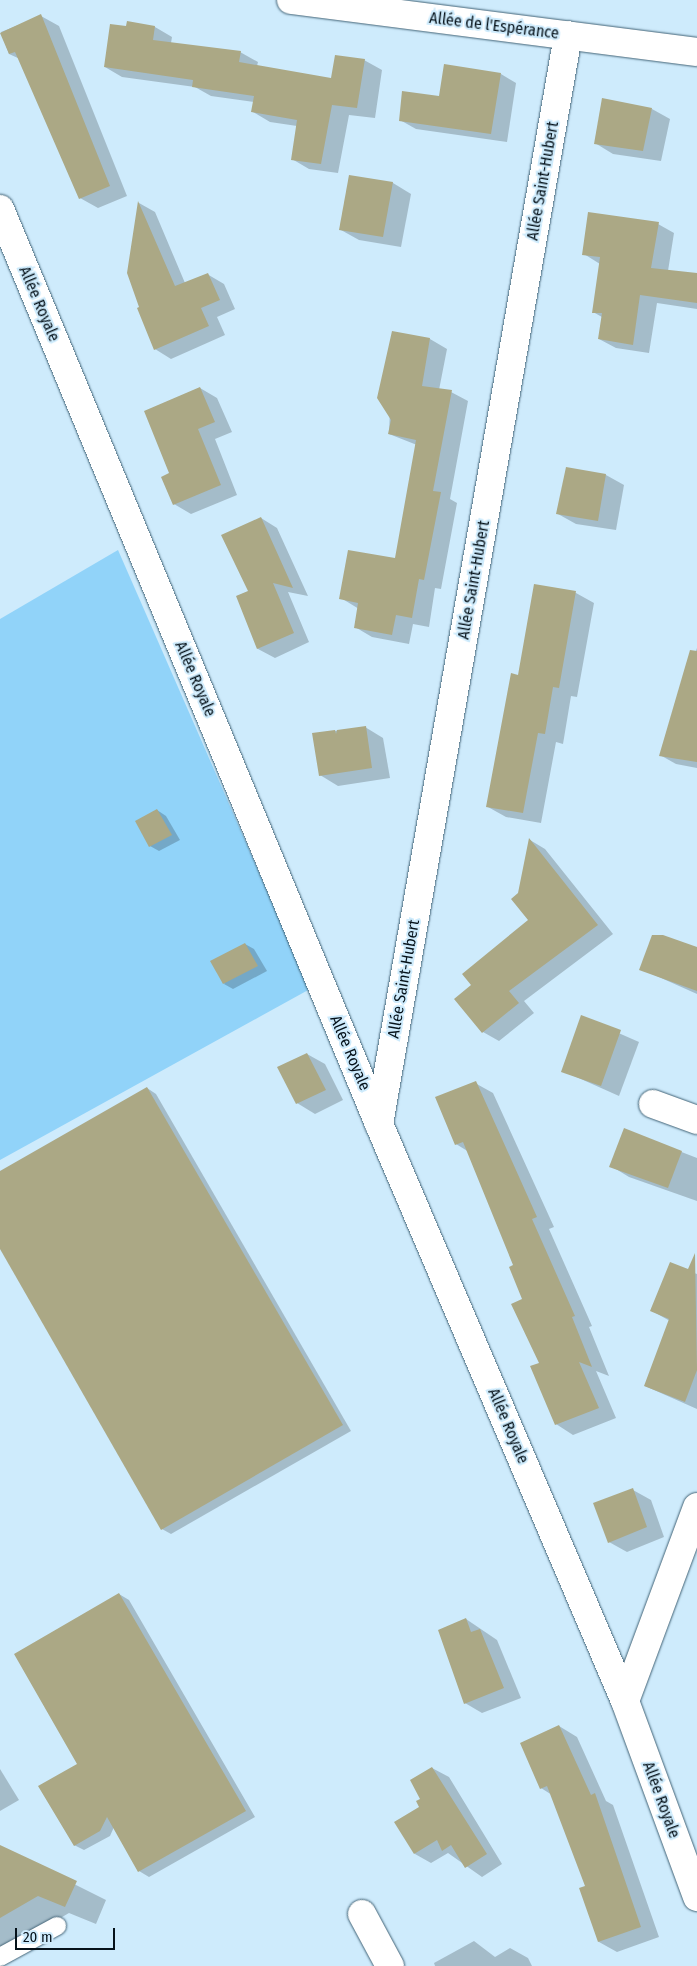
<!DOCTYPE html>
<html>
<head>
<meta charset="utf-8">
<style>
  body { margin:0 }
  #map { position:relative; width:697px; height:1966px; overflow:hidden; background:#ceebfc; font-family:"Fira Sans Condensed",sans-serif }
  div>[style] { position:absolute }
  [style*='--x'] { left:calc(var(--x)*1px); top:calc(var(--y)*1px); width:calc(var(--w)*1px); rotate:calc(var(--a)*1deg) }
  .green>* { inset:0; background:#91d3f9 }
  .shadow>* { inset:0; background:#0003 }
  .building>* { inset:0; background:#aba885 }
  .roads { filter:drop-shadow(0 0 1px #426376) drop-shadow(0 0 1px #426376) }
  .lane>* { height:18px; margin:-9px; padding:0 9px; transform-origin:9px; border-radius:9px; background:#fff }
  .street>* { height:28px; margin:-14px; padding:0 14px; transform-origin:14px; border-radius:14px; background:#fff }
  span { translate:-50% -50%; white-space:nowrap; text-align:center; line-height:1.15; -webkit-text-stroke:4px #ceebfc; paint-order:stroke }
  .street-label { font-size:16px; color:#06121a }
  .scale { position:absolute; left:15px; top:1928px; width:100px; height:22px; box-sizing:border-box; border:2px solid #06121a; border-top:0; padding-left:6px; font-size:15px; line-height:18px; white-space:nowrap; color:#06121a; -webkit-text-stroke:4px #ceebfc; paint-order:stroke }
</style>
</head>
<body>
<div id="map">
  <div class="green">
    <i style="clip-path:polygon(118px 550px,310px 989px,0 1160px,0 619px)"></i>
  </div>
  <div class="shadow">
    <i style="clip-path:polygon(41px 16px,59px 26px,127px 196px,98px 208px,80px 198px,20px 59px,9px 54px,1px 32px)"></i>
    <i style="clip-path:polygon(155px 27px,172px 37px,171px 43px,240px 52px,258px 62px,257px 66px,332px 79px,364px 60px,382px 70px,375px 118px,349px 115px,338px 173px,309px 169px,292px 159px,297px 126px,270px 122px,253px 112px,254px 102px,211px 96px,195px 87px,122px 77px,105px 67px,127px 28px)"></i>
    <i style="clip-path:polygon(501px 74px,516px 83px,507px 142px,416px 129px,400px 120px)"></i>
    <i style="clip-path:polygon(652px 109px,670px 119px,661px 161px,613px 154px,595px 143px)"></i>
    <i style="clip-path:polygon(350px 176px,393px 183px,411px 194px,401px 247px,359px 240px,341px 230px)"></i>
    <i style="clip-path:polygon(139px 203px,155px 212px,185px 283px,207px 274px,224px 284px,235px 309px,217px 317px,225px 335px,171px 359px,155px 349px,128px 273px)"></i>
    <i style="clip-path:polygon(658px 224px,674px 233px,668px 271px,697px 275px,697px 309px,657px 303px,649px 353px,616px 348px,599px 339px,602px 317px,593px 312px,600px 264px,584px 254px)"></i>
    <i style="clip-path:polygon(393px 333px,430px 339px,447px 349px,439px 390px,451px 392px,468px 401px,450px 499px,457px 503px,441px 589px,435px 588px,429px 627px,413px 624px,409px 644px,372px 637px,355px 627px,359px 609px,341px 598px,396px 560px,417px 445px,389px 434px)"></i>
    <i style="clip-path:polygon(200px 388px,217px 398px,232px 432px,215px 439px,237px 495px,191px 514px,174px 504px,171px 474px)"></i>
    <i style="clip-path:polygon(567px 469px,606px 475px,624px 485px,616px 530px,576px 524px,558px 514px)"></i>
    <i style="clip-path:polygon(261px 518px,277px 528px,308px 596px,288px 592px,309px 642px,275px 658px,258px 649px,237px 596px,250px 591px)"></i>
    <i style="clip-path:polygon(535px 585px,576px 593px,594px 603px,577px 697px,571px 696px,563px 744px,556px 742px,541px 823px,506px 817px,488px 807px,519px 676px)"></i>
    <i style="clip-path:polygon(697px 648px,697px 768px,676px 764px,660px 755px)"></i>
    <i style="clip-path:polygon(365px 727px,383px 738px,390px 778px,338px 786px,320px 775px,335px 731px)"></i>
    <i style="clip-path:polygon(157px 810px,166px 816px,180px 840px,159px 851px,150px 846px)"></i>
    <i style="clip-path:polygon(530px 840px,545px 849px,613px 934px,524px 1001px,534px 1013px,499px 1041px,483px 1032px,473px 985px,530px 920px,519px 894px)"></i>
    <i style="clip-path:polygon(245px 944px,254px 949px,267px 971px,233px 989px,224px 984px)"></i>
    <i style="clip-path:polygon(697px 948px,697px 994px,641px 969px)"></i>
    <i style="clip-path:polygon(582px 1017px,639px 1042px,619px 1096px,563px 1071px)"></i>
    <i style="clip-path:polygon(307px 1054px,325px 1064px,343px 1100px,315px 1114px,297px 1103px)"></i>
    <i style="clip-path:polygon(475px 1083px,493px 1093px,554px 1227px,549px 1229px,592px 1326px,589px 1327px,609px 1376px,596px 1371px,616px 1418px,573px 1435px,556px 1424px,515px 1266px,469px 1152px,456px 1144px)"></i>
    <i style="clip-path:polygon(147px 1088px,156px 1094px,351px 1431px,171px 1534px,162px 1529px,0 1246px,0 1172px)"></i>
    <i style="clip-path:polygon(625px 1130px,697px 1158px,697px 1201px,629px 1177px,611px 1166px)"></i>
    <i style="clip-path:polygon(670px 1264px,697px 1274px,697px 1409px,645px 1386px,670px 1321px,652px 1311px)"></i>
    <i style="clip-path:polygon(633px 1490px,651px 1500px,664px 1537px,627px 1552px,609px 1542px)"></i>
    <i style="clip-path:polygon(119px 1594px,129px 1600px,255px 1817px,149px 1877px,139px 1871px,114px 1827px,110px 1836px,84px 1850px,74px 1845px)"></i>
    <i style="clip-path:polygon(466px 1619px,497px 1640px,521px 1698px,482px 1713px,465px 1703px)"></i>
    <i style="clip-path:polygon(559px 1726px,577px 1737px,606px 1801px,613px 1805px,659px 1937px,617px 1952px,599px 1942px,587px 1886px,552px 1795px,541px 1788px)"></i>
    <i style="clip-path:polygon(432px 1768px,449px 1777px,502px 1864px,482px 1877px,448px 1853px,431px 1863px,415px 1854px,422px 1799px)"></i>
    <i style="clip-path:polygon(0 1769px,19px 1800px,0 1811px)"></i>
    <i style="clip-path:polygon(0 1847px,106px 1900px,96px 1924px,69px 1913px,0 1953px)"></i>
    <i style="clip-path:polygon(474px 1941px,495px 1957px,510px 1948px,528px 1958px,532px 1966px,435px 1966px,434px 1963px)"></i>
  </div>
  <div class="building">
    <i style="clip-path:polygon(41px 14px,110px 186px,79px 199px,15px 52px,9px 54px,0 33px)"></i>
    <i style="clip-path:polygon(127px 21px,155px 26px,153px 40px,241px 51px,239px 62px,331px 78px,335px 55px,365px 59px,357px 108px,332px 105px,321px 164px,291px 160px,297px 120px,251px 112px,254px 96px,192px 87px,193px 80px,104px 67px,110px 24px,126px 26px)"></i>
    <i style="clip-path:polygon(444px 64px,501px 73px,491px 134px,399px 121px,402px 91px,439px 96px)"></i>
    <i style="clip-path:polygon(602px 98px,652px 108px,643px 151px,594px 144px)"></i>
    <i style="clip-path:polygon(349px 175px,393px 182px,383px 237px,339px 230px)"></i>
    <i style="clip-path:polygon(138px 201px,175px 286px,208px 273px,220px 300px,201px 308px,209px 326px,154px 350px,137px 308px,139px 307px,127px 273px)"></i>
    <i style="clip-path:polygon(588px 212px,659px 222px,651px 268px,697px 273px,697px 303px,640px 295px,633px 345px,598px 339px,602px 313px,592px 313px,600px 257px,582px 255px)"></i>
    <i style="clip-path:polygon(392px 331px,430px 338px,422px 386px,452px 390px,433px 491px,441px 492px,424px 580px,419px 579px,412px 618px,396px 615px,392px 635px,354px 628px,358px 603px,339px 599px,348px 550px,395px 558px,416px 440px,388px 434px,391px 420px,377px 398px)"></i>
    <i style="clip-path:polygon(200px 387px,215px 422px,198px 429px,221px 485px,173px 505px,161px 477px,169px 473px,144px 411px)"></i>
    <i style="clip-path:polygon(566px 467px,606px 474px,598px 521px,556px 514px)"></i>
    <i style="clip-path:polygon(261px 517px,293px 588px,273px 583px,294px 633px,257px 649px,236px 596px,248px 591px,221px 535px)"></i>
    <i style="clip-path:polygon(534px 584px,576px 591px,559px 688px,553px 687px,545px 734px,538px 733px,523px 813px,486px 807px,511px 673px,518px 675px)"></i>
    <i style="clip-path:polygon(690px 650px,697px 651px,697px 762px,659px 756px)"></i>
    <i style="clip-path:polygon(366px 726px,372px 768px,319px 776px,312px 733px,335px 730px,336px 734px,337px 730px)"></i>
    <i style="clip-path:polygon(157px 809px,172px 835px,149px 847px,135px 821px)"></i>
    <i style="clip-path:polygon(529px 838px,598px 925px,509px 991px,519px 1003px,482px 1033px,454px 999px,471px 985px,462px 974px,528px 920px,511px 899px,518px 893px)"></i>
    <i style="clip-path:polygon(652px 935px,663px 935px,697px 947px,697px 991px,639px 970px)"></i>
    <i style="clip-path:polygon(245px 943px,258px 966px,223px 984px,210px 961px)"></i>
    <i style="clip-path:polygon(581px 1015px,621px 1030px,601px 1086px,561px 1072px)"></i>
    <i style="clip-path:polygon(307px 1053px,326px 1090px,296px 1104px,277px 1067px)"></i>
    <i style="clip-path:polygon(476px 1081px,537px 1217px,532px 1219px,575px 1316px,572px 1317px,592px 1367px,579px 1362px,599px 1408px,555px 1425px,530px 1366px,539px 1363px,511px 1304px,522px 1299px,509px 1267px,513px 1265px,463px 1142px,455px 1145px,435px 1097px)"></i>
    <i style="clip-path:polygon(147px 1087px,343px 1425px,161px 1530px,0 1249px,0 1171px)"></i>
    <i style="clip-path:polygon(624px 1128px,682px 1151px,668px 1188px,609px 1167px)"></i>
    <i style="clip-path:polygon(695px 1253px,697px 1370px,685px 1402px,644px 1386px,669px 1319px,650px 1311px,670px 1262px,688px 1269px)"></i>
    <i style="clip-path:polygon(633px 1488px,647px 1527px,608px 1543px,593px 1503px)"></i>
    <i style="clip-path:polygon(119px 1593px,246px 1811px,138px 1872px,107px 1817px,100px 1831px,74px 1846px,38px 1786px,77px 1764px,14px 1654px)"></i>
    <i style="clip-path:polygon(466px 1618px,471px 1632px,480px 1629px,504px 1688px,464px 1704px,438px 1630px)"></i>
    <i style="clip-path:polygon(559px 1725px,591px 1795px,595px 1793px,641px 1927px,598px 1942px,579px 1888px,585px 1886px,547px 1786px,540px 1789px,520px 1743px)"></i>
    <i style="clip-path:polygon(432px 1767px,487px 1854px,465px 1868px,451px 1845px,442px 1851px,437px 1840px,414px 1854px,394px 1822px,419px 1807px,416px 1801px,420px 1799px,410px 1780px)"></i>
    <i style="clip-path:polygon(0 1845px,77px 1881px,65px 1907px,38px 1896px,0 1918px)"></i>
  </div>
  <div class="roads">
    <div class="lane">
      <i style="--x:0;--y:1957;--w:65;--a:-28.5"></i>
    </div>
    <div class="street">
      <i style="--x:291;--y:0;--w:409;--a:7.3"></i>
      <i style="--x:0;--y:209;--w:990;--a:67.5"></i>
      <i style="--x:379;--y:1124;--w:627;--a:66.91"></i>
      <i style="--x:625;--y:1701;--w:209;--a:69.8"></i>
      <i style="--x:653;--y:1104;--w:47;--a:20"></i>
      <i style="--x:379;--y:1124;--w:1105;--a:-80.15"></i>
      <i style="--x:625;--y:1701;--w:207;--a:-69.6"></i>
      <i style="--x:362;--y:1914;--w:59;--a:61.7"></i>
    </div>
  </div>
  <div class="street-label">
    <span style="left:494px;top:26px;rotate:7deg">Allée de l'Espérance</span>
    <span style="left:543px;top:181px;rotate:-80deg">Allée Saint-Hubert</span>
    <span style="left:39px;top:304px;rotate:67deg">Allée Royale</span>
    <span style="left:474px;top:580px;rotate:-80deg">Allée Saint-Hubert</span>
    <span style="left:195px;top:679px;rotate:67deg">Allée Royale</span>
    <span style="left:404px;top:979px;rotate:-80deg">Allée Saint-Hubert</span>
    <span style="left:350px;top:1053px;rotate:67deg">Allée Royale</span>
    <span style="left:508px;top:1426px;rotate:67deg">Allée Royale</span>
    <span style="left:661px;top:1800px;rotate:70deg">Allée Royale</span>
  </div>
  <div class="scale">20 m</div>
</div>
</body>
</html>
